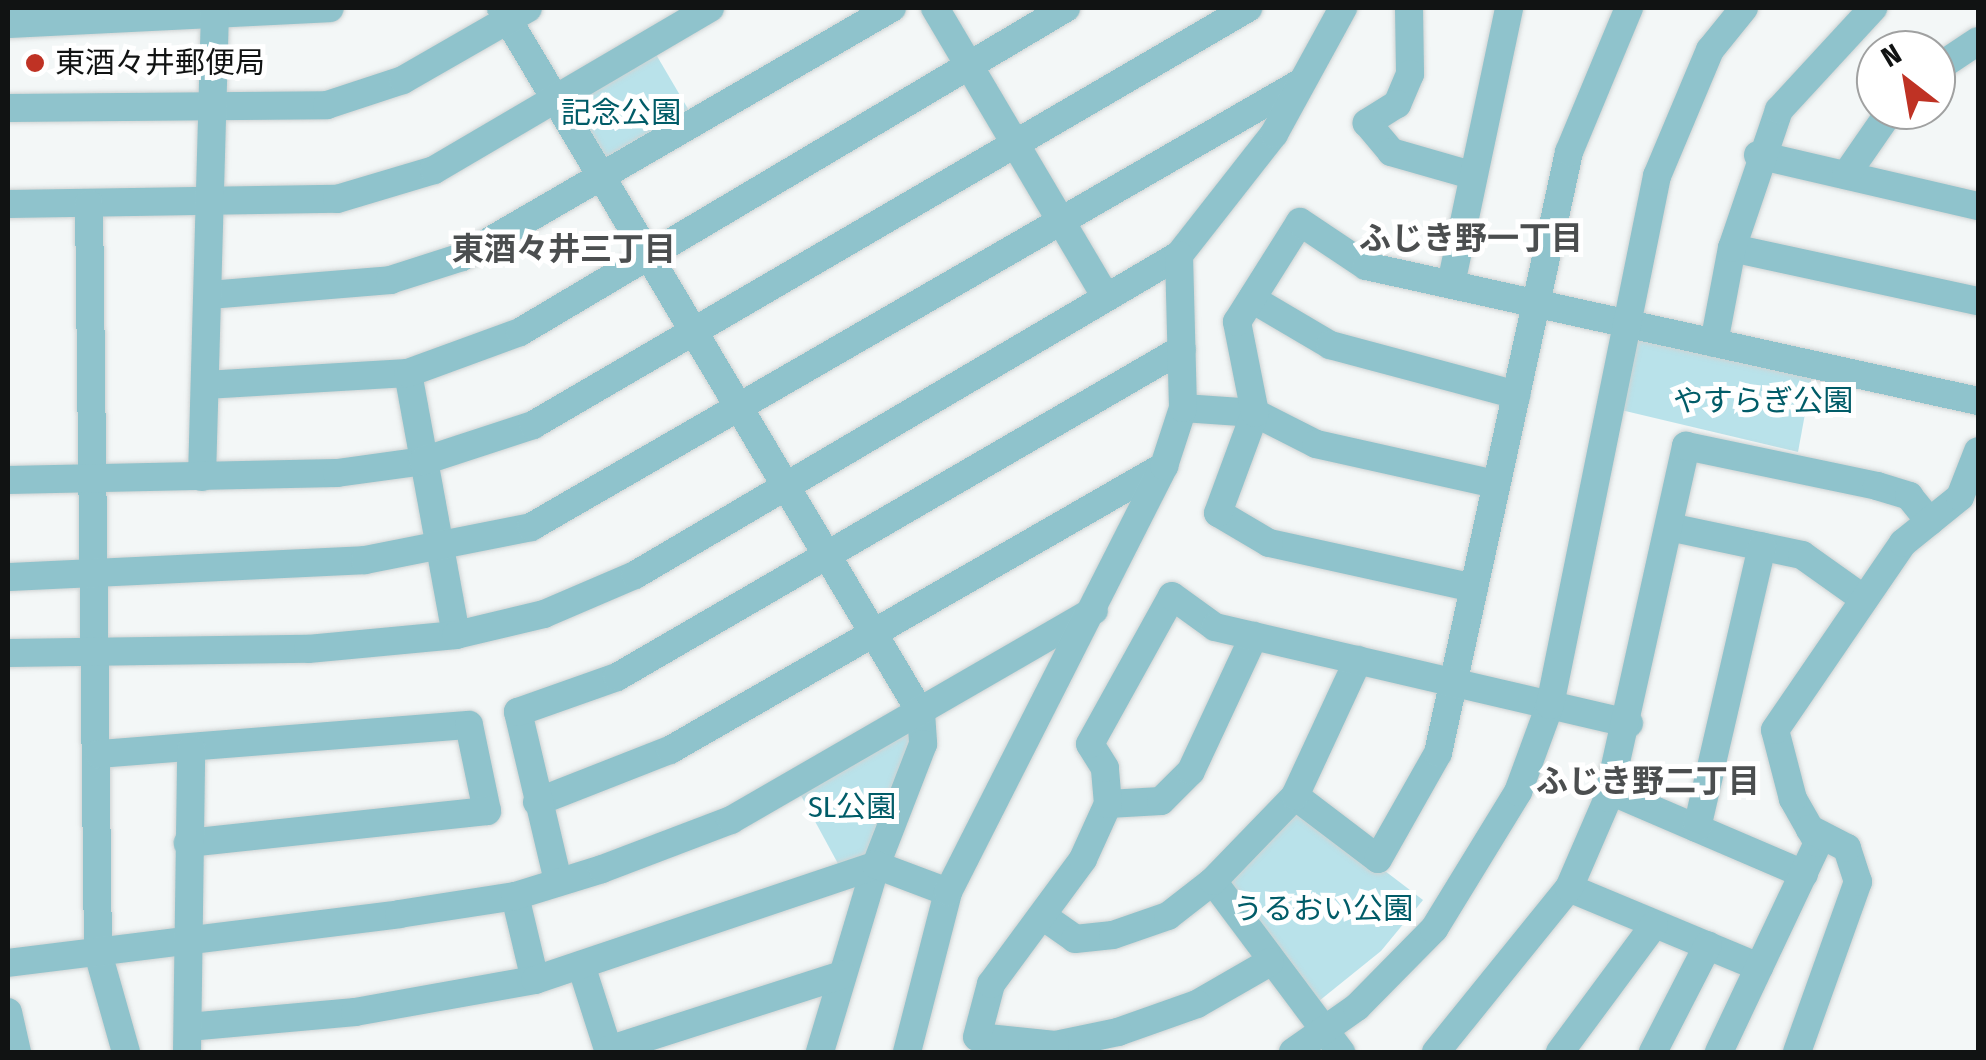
<!DOCTYPE html>
<html>
<head>
<meta charset="utf-8">
<style>
  body { margin:0 }
  #map { position:relative; width:1986px; height:1060px; overflow:hidden; background:#f3f7f7; font-family:"Fira Sans Condensed","Noto Sans JP",sans-serif }
  div>[style] { position:absolute }
  [style*='--x'] { left:calc(var(--x)*1px); top:calc(var(--y)*1px); width:calc(var(--w)*1px); rotate:calc(var(--a)*1deg) }
  .green>* { inset:0; background:#b9e2ea }
  .roads { filter:drop-shadow(0 0 2px #cfd3d3) drop-shadow(0 0 2px #cfd3d3) }
  .minor>* { height:28px; margin:-14px; padding:0 14px; transform-origin:14px; border-radius:14px; background:#8fc3cc }
  .dots>* { width:28px; height:28px; translate:-50% -50%; box-sizing:border-box; border:5px solid #fff; border-radius:50% }
  span { translate:-50% -50%; white-space:nowrap; text-align:center; line-height:1.15; -webkit-text-stroke:10px #fff; paint-order:stroke }
  .poi-label { font-size:30px; color:#111313 }
  .left { translate:0 -50%; text-align:left }
  .park-label { font-size:30px; color:#015c68 }
  .neighbourhood-label { font-size:32px; color:#4b4e4f; font-weight:700 }
  .frame { position:absolute; inset:0; border:10px solid #111313; pointer-events:none }
  .north { position:absolute; left:1856px; top:30px; width:100px; height:100px; box-sizing:border-box; background:#fff; border:2px solid #a0a1a1; border-radius:50%; rotate:329deg; font-size:28px; font-weight:700; line-height:40px; text-align:center; color:#111313 }
  .north::after { content:''; display:block; margin:auto; width:35px; height:45px; background:#bf3224; clip-path:polygon(50% 0,100% 100%,50% 72%,0 100%) }
</style>
</head>
<body>
<div id="map">
  <div class="green">
    <i style="clip-path:polygon(654px 51px,691px 114px,607px 166px,568px 101px)"></i>
    <i style="clip-path:polygon(1633px 330px,1813px 370px,1798px 452px,1621px 410px)"></i>
    <i style="clip-path:polygon(914px 730px,873px 863px,842px 871px,798px 790px)"></i>
    <i style="clip-path:polygon(1296px 803px,1423px 900px,1381px 951px,1314px 1005px,1219px 882px)"></i>
  </div>
  <div class="roads">
    <div class="minor">
      <i style="--x:501;--y:8;--w:821;--a:59.22"></i>
      <i style="--x:921;--y:713;--w:31;--a:86"></i>
      <i style="--x:923;--y:744;--w:130;--a:111.2"></i>
      <i style="--x:876;--y:865;--w:195;--a:106.7"></i>
      <i style="--x:935;--y:8;--w:334;--a:59.4"></i>
      <i style="--x:1409;--y:8;--w:66;--a:89.1"></i>
      <i style="--x:1410;--y:74;--w:33;--a:113"></i>
      <i style="--x:1397;--y:104;--w:36;--a:148"></i>
      <i style="--x:1367;--y:123;--w:38;--a:50"></i>
      <i style="--x:1391;--y:152;--w:83;--a:16"></i>
      <i style="--x:8;--y:24;--w:322;--a:-2.8"></i>
      <i style="--x:1936;--y:69;--w:50;--a:-33.7"></i>
      <i style="--x:8;--y:108;--w:319;--a:-0.5"></i>
      <i style="--x:327;--y:105;--w:80;--a:-18.2"></i>
      <i style="--x:403;--y:80;--w:144;--a:-29.9"></i>
      <i style="--x:1758;--y:155;--w:226;--a:13.1"></i>
      <i style="--x:1846;--y:175;--w:79;--a:-55.3"></i>
      <i style="--x:8;--y:204;--w:329;--a:-0.9"></i>
      <i style="--x:337;--y:199;--w:101;--a:-16.6"></i>
      <i style="--x:434;--y:170;--w:320;--a:-30.4"></i>
      <i style="--x:89;--y:204;--w:749;--a:89.31"></i>
      <i style="--x:98;--y:953;--w:103;--a:74.2"></i>
      <i style="--x:1732;--y:248;--w:252;--a:12.2"></i>
      <i style="--x:1451;--y:284;--w:282;--a:-78.1"></i>
      <i style="--x:209;--y:295;--w:182;--a:-4.7"></i>
      <i style="--x:390;--y:280;--w:76;--a:-17.7"></i>
      <i style="--x:462;--y:257;--w:497;--a:-30.1"></i>
      <i style="--x:1252;--y:299;--w:91;--a:30.5"></i>
      <i style="--x:1330;--y:345;--w:193;--a:15"></i>
      <i style="--x:1714;--y:343;--w:97;--a:-79.3"></i>
      <i style="--x:1732;--y:248;--w:146;--a:-71.2"></i>
      <i style="--x:1779;--y:110;--w:139;--a:-47.3"></i>
      <i style="--x:408;--y:373;--w:266;--a:79.6"></i>
      <i style="--x:205;--y:385;--w:203;--a:-3.4"></i>
      <i style="--x:408;--y:373;--w:119;--a:-20.1"></i>
      <i style="--x:520;--y:332;--w:635;--a:-30.69"></i>
      <i style="--x:1183;--y:408;--w:72;--a:4"></i>
      <i style="--x:1255;--y:413;--w:68;--a:26.9"></i>
      <i style="--x:1316;--y:444;--w:183;--a:12.6"></i>
      <i style="--x:202;--y:477;--w:469;--a:-88.4"></i>
      <i style="--x:8;--y:480;--w:329;--a:-1.2"></i>
      <i style="--x:337;--y:473;--w:87;--a:-7.9"></i>
      <i style="--x:423;--y:461;--w:116;--a:-18.1"></i>
      <i style="--x:533;--y:425;--w:828;--a:-30.25"></i>
      <i style="--x:1669;--y:527;--w:136;--a:11.9"></i>
      <i style="--x:1802;--y:555;--w:76;--a:35.4"></i>
      <i style="--x:8;--y:577;--w:357;--a:-2.7"></i>
      <i style="--x:365;--y:560;--w:169;--a:-11.2"></i>
      <i style="--x:531;--y:527;--w:888;--a:-30"></i>
      <i style="--x:1474;--y:588;--w:210;--a:-167.6"></i>
      <i style="--x:1269;--y:543;--w:59;--a:-149.5"></i>
      <i style="--x:1218;--y:513;--w:107;--a:-69.7"></i>
      <i style="--x:1255;--y:413;--w:93;--a:-101.2"></i>
      <i style="--x:1237;--y:322;--w:118;--a:-57.8"></i>
      <i style="--x:1300;--y:222;--w:79;--a:33.7"></i>
      <i style="--x:1366;--y:266;--w:627;--a:12.44"></i>
      <i style="--x:8;--y:653;--w:300;--a:-0.8"></i>
      <i style="--x:308;--y:649;--w:149;--a:-5.4"></i>
      <i style="--x:456;--y:635;--w:90;--a:-13.4"></i>
      <i style="--x:544;--y:614;--w:99;--a:-23.2"></i>
      <i style="--x:635;--y:575;--w:631;--a:-30.47"></i>
      <i style="--x:1179;--y:255;--w:154;--a:-51.9"></i>
      <i style="--x:1274;--y:134;--w:144;--a:-61.3"></i>
      <i style="--x:99;--y:754;--w:371;--a:-4.5"></i>
      <i style="--x:469;--y:725;--w:88;--a:78.2"></i>
      <i style="--x:487;--y:811;--w:301;--a:173.9"></i>
      <i style="--x:1610;--y:791;--w:211;--a:23.2"></i>
      <i style="--x:1295;--y:796;--w:104;--a:37.2"></i>
      <i style="--x:1378;--y:859;--w:122;--a:-60.5"></i>
      <i style="--x:1438;--y:753;--w:615;--a:-77.7"></i>
      <i style="--x:1569;--y:152;--w:156;--a:-67.4"></i>
      <i style="--x:537;--y:802;--w:143;--a:-21.4"></i>
      <i style="--x:670;--y:750;--w:570;--a:-29.89"></i>
      <i style="--x:1108;--y:804;--w:53;--a:-3.2"></i>
      <i style="--x:1161;--y:801;--w:42;--a:-45"></i>
      <i style="--x:1191;--y:771;--w:149;--a:-65"></i>
      <i style="--x:1697;--y:828;--w:289;--a:-77"></i>
      <i style="--x:558;--y:881;--w:174;--a:-103.3"></i>
      <i style="--x:518;--y:712;--w:105;--a:-19.5"></i>
      <i style="--x:617;--y:677;--w:653;--a:-30.14"></i>
      <i style="--x:1213;--y:881;--w:214;--a:53.2"></i>
      <i style="--x:1569;--y:888;--w:206;--a:22.6"></i>
      <i style="--x:515;--y:896;--w:86;--a:76.6"></i>
      <i style="--x:1044;--y:917;--w:38;--a:35"></i>
      <i style="--x:1075;--y:939;--w:38;--a:-6"></i>
      <i style="--x:1113;--y:935;--w:58;--a:-19.1"></i>
      <i style="--x:1168;--y:916;--w:57;--a:-37.9"></i>
      <i style="--x:1213;--y:881;--w:118;--a:-46"></i>
      <i style="--x:1295;--y:796;--w:150;--a:-65.1"></i>
      <i style="--x:1270;--y:962;--w:84;--a:150.1"></i>
      <i style="--x:1197;--y:1004;--w:84;--a:160.5"></i>
      <i style="--x:1118;--y:1032;--w:64;--a:168.3"></i>
      <i style="--x:1055;--y:1045;--w:78;--a:-174.1"></i>
      <i style="--x:977;--y:1037;--w:55;--a:-75.2"></i>
      <i style="--x:991;--y:984;--w:155;--a:-53.6"></i>
      <i style="--x:1083;--y:859;--w:60;--a:-65.6"></i>
      <i style="--x:1108;--y:804;--w:36;--a:-95"></i>
      <i style="--x:1105;--y:768;--w:28;--a:-122"></i>
      <i style="--x:1090;--y:744;--w:169;--a:-61"></i>
      <i style="--x:1172;--y:596;--w:53;--a:35.8"></i>
      <i style="--x:1215;--y:627;--w:425;--a:13.1"></i>
      <i style="--x:8;--y:963;--w:394;--a:-7.1"></i>
      <i style="--x:399;--y:914;--w:117;--a:-8.8"></i>
      <i style="--x:515;--y:896;--w:91;--a:-17.2"></i>
      <i style="--x:602;--y:869;--w:138;--a:-20.8"></i>
      <i style="--x:731;--y:820;--w:419;--a:-30"></i>
      <i style="--x:581;--y:965;--w:91;--a:72.2"></i>
      <i style="--x:8;--y:1012;--w:41;--a:77.3"></i>
      <i style="--x:188;--y:1027;--w:168;--a:-5.1"></i>
      <i style="--x:355;--y:1012;--w:183;--a:-10.1"></i>
      <i style="--x:535;--y:980;--w:360;--a:-18.6"></i>
      <i style="--x:876;--y:865;--w:77;--a:20.6"></i>
      <i style="--x:608;--y:1050;--w:246;--a:-17.8"></i>
      <i style="--x:187;--y:1052;--w:303;--a:-89.2"></i>
      <i style="--x:907;--y:1052;--w:165;--a:-75.6"></i>
      <i style="--x:948;--y:892;--w:478;--a:-63.1"></i>
      <i style="--x:1164;--y:466;--w:61;--a:-71.9"></i>
      <i style="--x:1183;--y:408;--w:153;--a:-91.5"></i>
      <i style="--x:1293;--y:1052;--w:78;--a:-35.1"></i>
      <i style="--x:1357;--y:1007;--w:110;--a:-45.4"></i>
      <i style="--x:1434;--y:929;--w:161;--a:-58.5"></i>
      <i style="--x:1518;--y:792;--w:93;--a:-69.8"></i>
      <i style="--x:1550;--y:705;--w:540;--a:-78.57"></i>
      <i style="--x:1657;--y:176;--w:137;--a:-67.2"></i>
      <i style="--x:1710;--y:50;--w:54;--a:-51"></i>
      <i style="--x:1436;--y:1052;--w:211;--a:-51"></i>
      <i style="--x:1569;--y:888;--w:98;--a:-66.6"></i>
      <i style="--x:1608;--y:798;--w:361;--a:-77.5"></i>
      <i style="--x:1686;--y:446;--w:195;--a:11.8"></i>
      <i style="--x:1877;--y:486;--w:34;--a:17"></i>
      <i style="--x:1909;--y:496;--w:33;--a:51"></i>
      <i style="--x:1560;--y:1052;--w:158;--a:-53.5"></i>
      <i style="--x:1653;--y:1052;--w:120;--a:-62.8"></i>
      <i style="--x:1719;--y:1052;--w:231;--a:-64.7"></i>
      <i style="--x:1818;--y:843;--w:51;--a:-119.6"></i>
      <i style="--x:1793;--y:799;--w:71;--a:-104.6"></i>
      <i style="--x:1775;--y:730;--w:227;--a:-55.6"></i>
      <i style="--x:1903;--y:543;--w:73;--a:-38.9"></i>
      <i style="--x:1960;--y:497;--w:49;--a:-68.6"></i>
      <i style="--x:1797;--y:1052;--w:181;--a:-70.3"></i>
      <i style="--x:1858;--y:882;--w:36;--a:-108"></i>
      <i style="--x:1847;--y:848;--w:42;--a:-152.8"></i>
    </div>
  </div>
  <div class="dots">
    <i style="left:35px;top:63px;background:#bf3224"></i>
  </div>
  <div class="poi-label">
    <span class="left" style="left:55px;top:63px">東酒々井郵便局</span>
  </div>
  <div class="park-label">
    <span style="left:621px;top:113px">記念公園</span>
    <span style="left:1763px;top:401px">やすらぎ公園</span>
    <span style="left:852px;top:807px">SL公園</span>
    <span style="left:1323px;top:909px">うるおい公園</span>
  </div>
  <div class="neighbourhood-label">
    <span style="left:1471px;top:238px">ふじき野一丁目</span>
    <span style="left:564px;top:249px">東酒々井三丁目</span>
    <span style="left:1648px;top:781px">ふじき野二丁目</span>
  </div>
  <div class="frame"></div>
  <div class="north">N</div>
</div>
</body>
</html>
